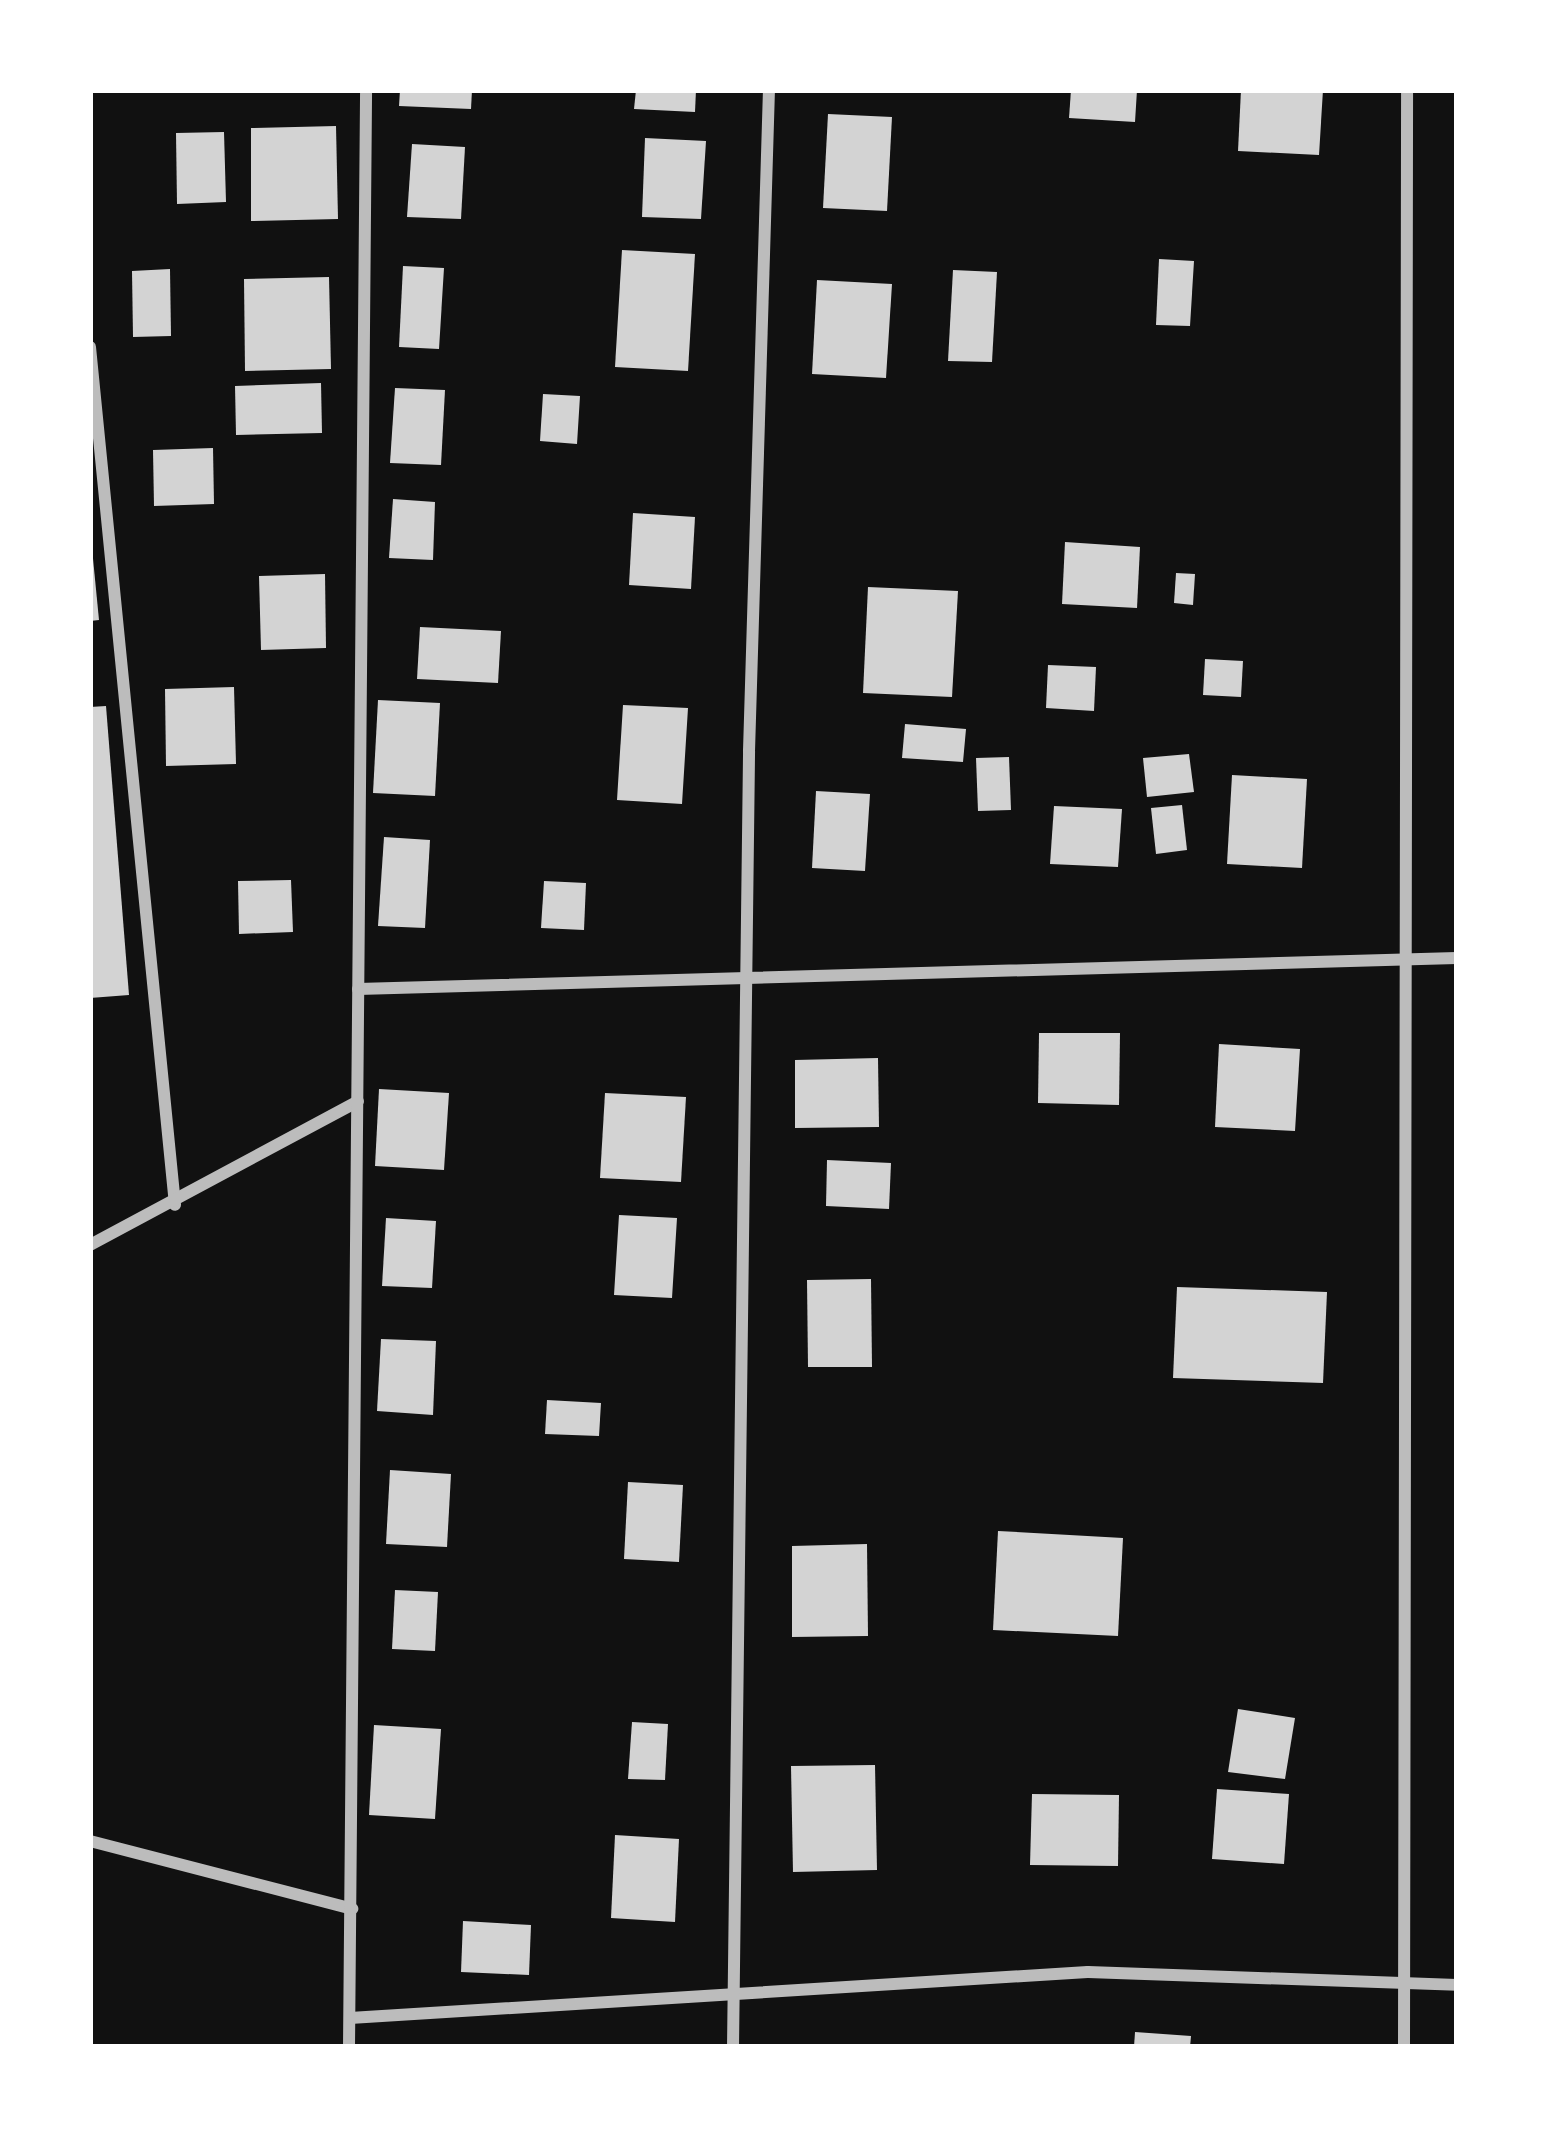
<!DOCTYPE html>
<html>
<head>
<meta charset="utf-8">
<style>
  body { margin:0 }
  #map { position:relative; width:1547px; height:2137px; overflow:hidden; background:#111; font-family:"Source Sans 3",sans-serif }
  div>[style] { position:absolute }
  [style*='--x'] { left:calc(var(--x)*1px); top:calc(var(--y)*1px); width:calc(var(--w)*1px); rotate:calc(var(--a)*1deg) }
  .building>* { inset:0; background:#d3d3d3 }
  .minor>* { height:12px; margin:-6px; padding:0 6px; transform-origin:6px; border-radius:6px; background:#bcbcbc }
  span { translate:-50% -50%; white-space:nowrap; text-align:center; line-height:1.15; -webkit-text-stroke:9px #fff; paint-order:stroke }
  .frame { position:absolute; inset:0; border:93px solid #fff; pointer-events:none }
</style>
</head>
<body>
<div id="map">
  <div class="building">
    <i style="clip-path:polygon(400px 90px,472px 90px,471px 109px,399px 106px)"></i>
    <i style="clip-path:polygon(636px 90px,696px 90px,695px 112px,634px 109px)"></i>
    <i style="clip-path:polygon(1071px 90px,1137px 90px,1135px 122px,1069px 118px)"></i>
    <i style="clip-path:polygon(1241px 90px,1323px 90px,1319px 155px,1238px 151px)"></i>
    <i style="clip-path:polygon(828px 114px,892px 117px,887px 211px,823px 208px)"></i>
    <i style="clip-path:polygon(336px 126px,338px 219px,251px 221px,251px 128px)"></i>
    <i style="clip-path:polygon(224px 132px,226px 202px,177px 204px,176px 133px)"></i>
    <i style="clip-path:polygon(645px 138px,706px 141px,701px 219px,642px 217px)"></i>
    <i style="clip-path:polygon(412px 144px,465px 147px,461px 219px,407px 217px)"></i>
    <i style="clip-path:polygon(622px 250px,695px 254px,688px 371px,615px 367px)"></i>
    <i style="clip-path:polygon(1159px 259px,1194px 261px,1190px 326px,1156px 325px)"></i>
    <i style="clip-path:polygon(403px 266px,444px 268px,439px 349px,399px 347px)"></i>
    <i style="clip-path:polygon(170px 269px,171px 336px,133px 337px,132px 271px)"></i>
    <i style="clip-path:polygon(953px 270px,997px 272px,992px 362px,948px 361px)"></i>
    <i style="clip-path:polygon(329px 277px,331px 369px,245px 371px,244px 279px)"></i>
    <i style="clip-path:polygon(817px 280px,892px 284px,886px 378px,812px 374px)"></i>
    <i style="clip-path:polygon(321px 383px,322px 433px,236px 435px,235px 386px)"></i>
    <i style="clip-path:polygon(395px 388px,445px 390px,441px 465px,390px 463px)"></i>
    <i style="clip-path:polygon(543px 394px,580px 396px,577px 444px,540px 441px)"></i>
    <i style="clip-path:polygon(213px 448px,214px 504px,154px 506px,153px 450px)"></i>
    <i style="clip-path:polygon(393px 499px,435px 502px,433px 560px,389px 558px)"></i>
    <i style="clip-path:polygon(633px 513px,695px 517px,691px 589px,629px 585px)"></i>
    <i style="clip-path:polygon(90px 528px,99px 620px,90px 621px)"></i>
    <i style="clip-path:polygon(1065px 542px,1140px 547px,1137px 608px,1062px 604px)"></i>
    <i style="clip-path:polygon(1176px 573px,1195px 574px,1193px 605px,1174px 603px)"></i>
    <i style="clip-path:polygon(325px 574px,326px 648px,261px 650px,259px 576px)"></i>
    <i style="clip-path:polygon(868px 587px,958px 591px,952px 697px,863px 693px)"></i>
    <i style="clip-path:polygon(420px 627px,501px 631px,498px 683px,417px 679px)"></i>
    <i style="clip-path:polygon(1205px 659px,1243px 661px,1241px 697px,1203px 695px)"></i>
    <i style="clip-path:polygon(1048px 665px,1096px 667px,1094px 711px,1046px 708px)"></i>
    <i style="clip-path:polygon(234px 687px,236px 764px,166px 766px,165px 689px)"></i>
    <i style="clip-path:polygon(378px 700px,440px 703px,435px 796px,373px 793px)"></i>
    <i style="clip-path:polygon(623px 705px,688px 708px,682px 804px,617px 800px)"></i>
    <i style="clip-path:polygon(106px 706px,129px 995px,90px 998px,90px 707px)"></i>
    <i style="clip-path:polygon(905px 724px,966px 729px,963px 762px,902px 758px)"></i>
    <i style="clip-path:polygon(1189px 754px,1194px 792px,1147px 797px,1143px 758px)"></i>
    <i style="clip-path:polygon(1009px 757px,1011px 810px,978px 811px,976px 758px)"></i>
    <i style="clip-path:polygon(1232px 775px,1307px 779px,1302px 868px,1227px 864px)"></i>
    <i style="clip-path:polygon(816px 791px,870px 794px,865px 871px,812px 868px)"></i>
    <i style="clip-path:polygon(1182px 805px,1187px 850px,1156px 854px,1151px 808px)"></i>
    <i style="clip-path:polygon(1054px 806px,1122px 809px,1118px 867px,1050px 864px)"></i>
    <i style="clip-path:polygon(384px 837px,430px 840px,425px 928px,378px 926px)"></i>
    <i style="clip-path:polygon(291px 880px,293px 932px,239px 934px,238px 881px)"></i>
    <i style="clip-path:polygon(544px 881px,586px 883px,584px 930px,541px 928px)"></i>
    <i style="clip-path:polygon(1039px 1033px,1120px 1033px,1119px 1105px,1038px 1103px)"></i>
    <i style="clip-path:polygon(1219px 1044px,1300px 1049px,1295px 1131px,1215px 1127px)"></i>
    <i style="clip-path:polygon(878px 1058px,879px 1127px,795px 1128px,795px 1060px)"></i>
    <i style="clip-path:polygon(379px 1089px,449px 1093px,444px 1170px,375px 1166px)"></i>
    <i style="clip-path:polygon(605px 1093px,686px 1097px,681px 1182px,600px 1178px)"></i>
    <i style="clip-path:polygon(827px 1160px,891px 1163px,889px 1209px,826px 1206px)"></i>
    <i style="clip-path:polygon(619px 1215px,677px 1218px,672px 1298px,614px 1295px)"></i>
    <i style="clip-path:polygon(386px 1218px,436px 1221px,432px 1288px,382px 1286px)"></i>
    <i style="clip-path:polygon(871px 1279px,872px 1367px,808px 1367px,807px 1280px)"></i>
    <i style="clip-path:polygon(1177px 1287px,1327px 1292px,1323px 1383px,1173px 1378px)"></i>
    <i style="clip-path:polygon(381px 1339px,436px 1341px,433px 1415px,377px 1411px)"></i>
    <i style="clip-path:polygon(547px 1400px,601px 1403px,599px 1436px,545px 1434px)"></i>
    <i style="clip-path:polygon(390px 1470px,451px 1474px,447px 1547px,386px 1544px)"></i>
    <i style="clip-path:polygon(628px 1482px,683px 1485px,679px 1562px,624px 1559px)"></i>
    <i style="clip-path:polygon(998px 1531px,1123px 1538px,1118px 1636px,993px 1630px)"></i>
    <i style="clip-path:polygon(867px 1544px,868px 1636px,792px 1637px,792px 1546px)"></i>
    <i style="clip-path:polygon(395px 1590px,438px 1592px,435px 1651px,392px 1649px)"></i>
    <i style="clip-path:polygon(1238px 1709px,1295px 1718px,1285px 1779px,1228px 1772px)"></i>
    <i style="clip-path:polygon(632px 1722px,668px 1724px,665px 1780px,628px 1779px)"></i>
    <i style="clip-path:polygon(374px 1725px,441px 1729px,435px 1819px,369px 1815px)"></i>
    <i style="clip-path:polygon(875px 1765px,877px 1870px,793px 1872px,791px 1766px)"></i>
    <i style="clip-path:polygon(1217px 1789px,1289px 1794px,1284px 1864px,1212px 1859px)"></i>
    <i style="clip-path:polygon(1032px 1794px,1119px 1795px,1118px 1866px,1030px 1865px)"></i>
    <i style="clip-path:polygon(615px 1835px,679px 1839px,675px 1922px,611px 1918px)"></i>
    <i style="clip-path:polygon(463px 1921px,531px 1925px,529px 1975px,461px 1972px)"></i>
    <i style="clip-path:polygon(1135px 2032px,1191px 2036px,1190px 2047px,1134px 2047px)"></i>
  </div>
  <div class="minor">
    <i style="--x:90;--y:347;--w:862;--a:84.34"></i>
    <i style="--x:358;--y:989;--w:1099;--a:-1.62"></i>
    <i style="--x:90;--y:1245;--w:304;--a:-28.2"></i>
    <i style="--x:90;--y:1841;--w:271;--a:14.5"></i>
    <i style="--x:350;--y:2018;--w:739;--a:-3.57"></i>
    <i style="--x:1088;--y:1972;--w:369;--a:2"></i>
    <i style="--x:349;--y:2047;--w:1957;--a:-89.5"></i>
    <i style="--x:733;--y:2047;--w:1296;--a:-89.29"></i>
    <i style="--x:749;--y:751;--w:661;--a:-88.27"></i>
    <i style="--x:1404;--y:2047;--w:1957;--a:-89.91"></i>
  </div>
  <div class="frame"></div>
</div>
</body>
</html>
